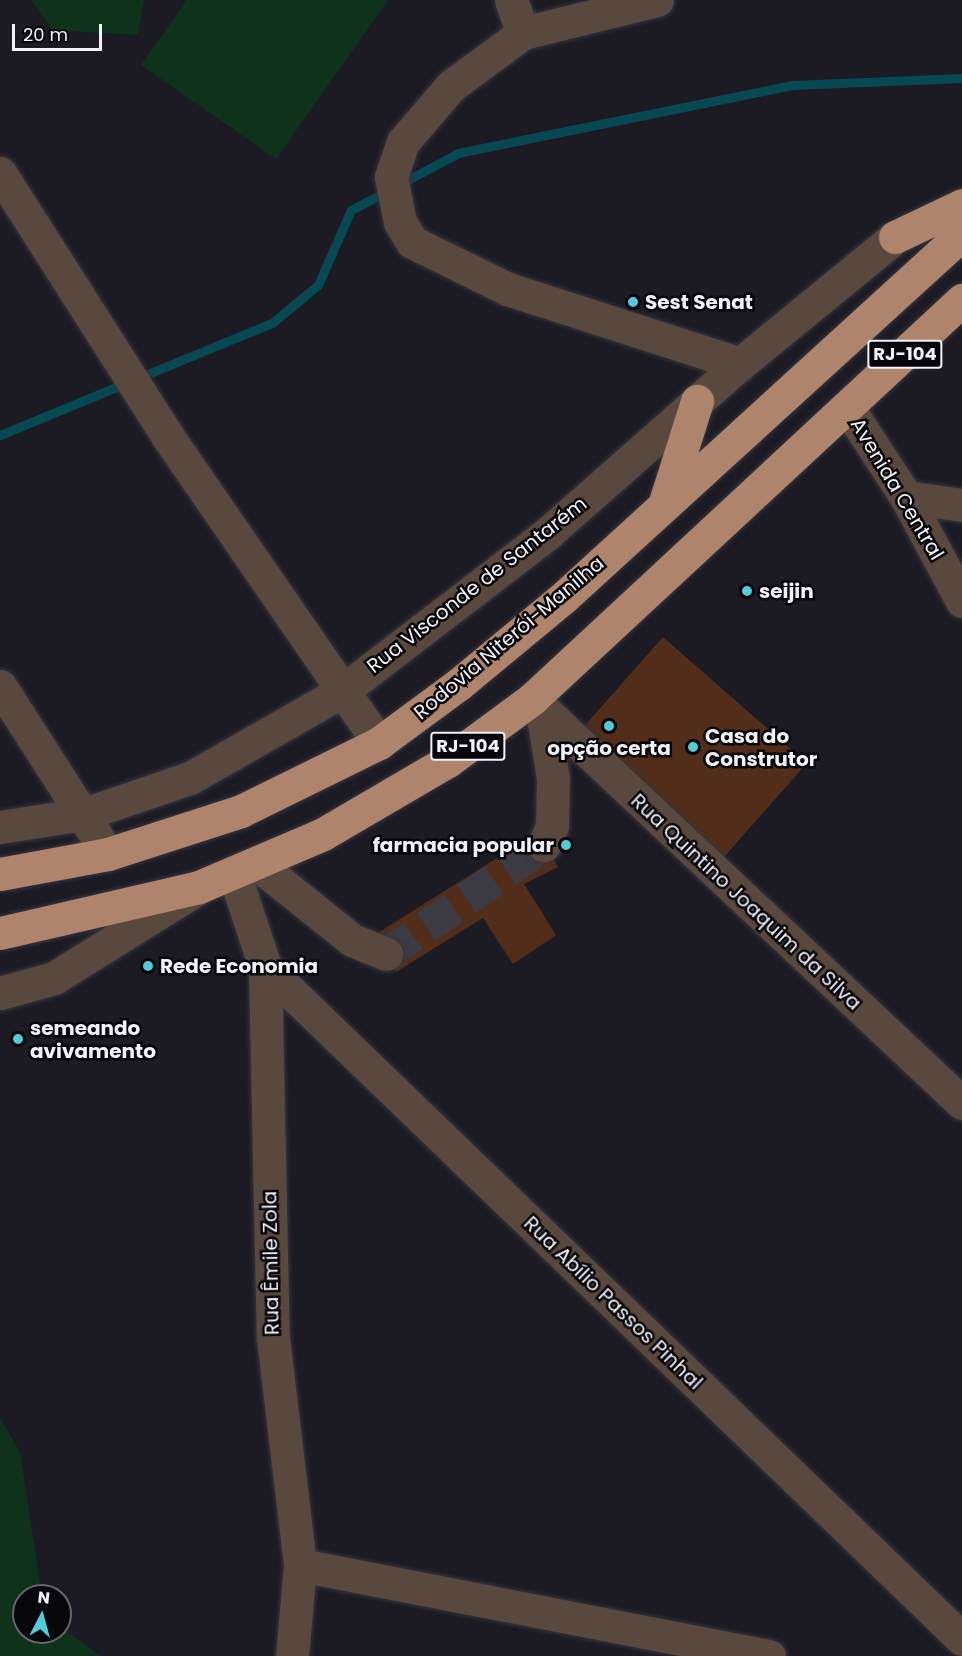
<!DOCTYPE html>
<html>
<head>
<meta charset="utf-8">
<style>
  body { margin:0 }
  #map { position:relative; width:962px; height:1656px; overflow:hidden; background:#1c1b24; font-family:Poppins,sans-serif }
  div>[style] { position:absolute }
  [style*='--x'] { left:calc(var(--x)*1px); top:calc(var(--y)*1px); width:calc(var(--w)*1px); rotate:calc(var(--a)*1deg) }
  .green>* { inset:0; background:#0f321b }
  .stream>* { height:9px; margin:-4.5px; padding:0 4.5px; transform-origin:4.5px; border-radius:4.5px; background:#074953 }
  .building>* { inset:0; background:#522e1a }
  .minor-tunnel>* { height:33px; margin-top:-16.5px; transform-origin:0; background:repeating-linear-gradient(90deg,#3c3b44 0 33px,transparent 0 49px) }
  .roads { filter:drop-shadow(0 0 2px #36353d) drop-shadow(0 0 2px #36353d) }
  .minor>* { height:33px; margin:-16.5px; padding:0 16.5px; transform-origin:16.5px; border-radius:16.5px; background:#59483e }
  .highway>* { height:33px; margin:-16.5px; padding:0 16.5px; transform-origin:16.5px; border-radius:16.5px; background:#ae856c }
  .dots>* { width:16px; height:16px; translate:-50% -50%; box-sizing:border-box; border:3px solid #07060a; border-radius:50% }
  span { translate:-50% -50%; white-space:nowrap; text-align:center; line-height:1.15; -webkit-text-stroke:5px #07060a; paint-order:stroke }
  .shield-label span { padding:2px 4px; background:#07060a; border:2px solid; border-radius:4px; -webkit-text-stroke-width:0 }
  .shield-label { font-size:18px; color:#f2f1f8; font-weight:700 }
  .poi-label { font-size:20px; color:#f2f1f8; font-weight:700 }
  .left { translate:0 -50%; text-align:left }
  .right { translate:-100% -50%; text-align:right }
  .street-label { font-size:20px; color:#f2f1f8 }
  .north { position:absolute; left:12px; top:1584px; width:60px; height:60px; box-sizing:border-box; background:#07060a; border:2px solid #656469; border-radius:50%; rotate:6deg; font-size:16px; font-weight:700; line-height:24px; text-align:center; color:#f2f1f8 }
  .north::after { content:''; display:block; margin:auto; width:21px; height:27px; background:#52cbd8; clip-path:polygon(50% 0,100% 100%,50% 72%,0 100%) }
  .scale { position:absolute; left:12px; top:24px; width:90px; height:27px; box-sizing:border-box; border:3px solid #f2f1f8; border-top:0; padding-left:8px; font-size:18px; line-height:21px; white-space:nowrap; color:#f2f1f8; -webkit-text-stroke:4px #07060a; paint-order:stroke }
</style>
</head>
<body>
<div id="map">
  <div class="green">
    <i style="clip-path:polygon(31px 0,144px 0,138px 35px,53px 30px)"></i>
    <i style="clip-path:polygon(187px 0,388px 0,276px 159px,141px 65px)"></i>
    <i style="clip-path:polygon(0 1418px,20px 1452px,42px 1596px,24px 1596px,24px 1632px,60px 1632px,60px 1627px,101px 1656px,0 1656px)"></i>
  </div>
  <div class="stream">
    <i style="--x:0;--y:435;--w:294;--a:-22.4"></i>
    <i style="--x:272;--y:323;--w:60;--a:-39.6"></i>
    <i style="--x:318;--y:285;--w:82;--a:-66.3"></i>
    <i style="--x:351;--y:210;--w:121;--a:-28"></i>
    <i style="--x:458;--y:153;--w:341;--a:-11.5"></i>
    <i style="--x:792;--y:85;--w:170;--a:-2.4"></i>
  </div>
  <div class="building">
    <i style="clip-path:polygon(663px 637px,807px 763px,724px 857px,580px 731px)"></i>
    <i style="clip-path:polygon(537px 833px,558px 867px,524px 884px,556px 935px,513px 964px,483px 918px,396px 972px,376px 934px)"></i>
  </div>
  <div class="minor-tunnel">
    <i style="--x:386;--y:954;--w:192;--a:-34.6"></i>
  </div>
  <div class="roads">
    <div class="minor">
      <i style="--x:511;--y:0;--w:35;--a:70"></i>
      <i style="--x:657;--y:0;--w:138;--a:166.2"></i>
      <i style="--x:523;--y:33;--w:89;--a:143.6"></i>
      <i style="--x:451;--y:86;--w:74;--a:130.6"></i>
      <i style="--x:403;--y:142;--w:37;--a:109"></i>
      <i style="--x:391;--y:177;--w:46;--a:78.7"></i>
      <i style="--x:400;--y:222;--w:23;--a:59"></i>
      <i style="--x:412;--y:242;--w:107;--a:26.1"></i>
      <i style="--x:508;--y:289;--w:244;--a:17.9"></i>
      <i style="--x:0;--y:173;--w:313;--a:57.5"></i>
      <i style="--x:168;--y:437;--w:372;--a:55.4"></i>
      <i style="--x:848;--y:408;--w:106;--a:56.9"></i>
      <i style="--x:906;--y:497;--w:118;--a:61.7"></i>
      <i style="--x:906;--y:497;--w:57;--a:8.1"></i>
      <i style="--x:0;--y:686;--w:200;--a:57.3"></i>
      <i style="--x:532;--y:699;--w:590;--a:43.21"></i>
      <i style="--x:542;--y:711;--w:68;--a:80.7"></i>
      <i style="--x:553;--y:778;--w:48;--a:91.2"></i>
      <i style="--x:552;--y:826;--w:21;--a:113"></i>
      <i style="--x:0;--y:827;--w:85;--a:-8.8"></i>
      <i style="--x:84;--y:814;--w:112;--a:-18.8"></i>
      <i style="--x:190;--y:778;--w:174;--a:-29.7"></i>
      <i style="--x:341;--y:692;--w:261;--a:-37.5"></i>
      <i style="--x:548;--y:533;--w:256;--a:-41.4"></i>
      <i style="--x:740;--y:364;--w:200;--a:-39.3"></i>
      <i style="--x:256;--y:863;--w:123;--a:38.7"></i>
      <i style="--x:352;--y:940;--w:37;--a:22"></i>
      <i style="--x:234;--y:873;--w:99;--a:71.7"></i>
      <i style="--x:265;--y:967;--w:371;--a:88.8"></i>
      <i style="--x:273;--y:1338;--w:229;--a:83.2"></i>
      <i style="--x:300;--y:1565;--w:91;--a:95"></i>
      <i style="--x:265;--y:967;--w:968;--a:43.95"></i>
      <i style="--x:0;--y:993;--w:56;--a:-15.5"></i>
      <i style="--x:54;--y:978;--w:170;--a:-32"></i>
      <i style="--x:300;--y:1565;--w:478;--a:11"></i>
    </div>
    <div class="highway">
      <i style="--x:895;--y:237;--w:74;--a:-25.5"></i>
      <i style="--x:666;--y:499;--w:103;--a:-72.4"></i>
      <i style="--x:0;--y:874;--w:110;--a:-10.5"></i>
      <i style="--x:108;--y:854;--w:140;--a:-17.9"></i>
      <i style="--x:241;--y:811;--w:154;--a:-26.2"></i>
      <i style="--x:379;--y:743;--w:99;--a:-36.4"></i>
      <i style="--x:459;--y:684;--w:136;--a:-39.6"></i>
      <i style="--x:564;--y:597;--w:539;--a:-42.37"></i>
      <i style="--x:0;--y:933;--w:204;--a:-13"></i>
      <i style="--x:199;--y:887;--w:135;--a:-23.1"></i>
      <i style="--x:323;--y:834;--w:145;--a:-30.3"></i>
      <i style="--x:448;--y:761;--w:104;--a:-36.4"></i>
      <i style="--x:532;--y:699;--w:587;--a:-42.86"></i>
    </div>
  </div>
  <div class="dots">
    <i style="left:633px;top:302px;background:#52cbd8"></i>
    <i style="left:747px;top:591px;background:#52cbd8"></i>
    <i style="left:609px;top:726px;background:#52cbd8"></i>
    <i style="left:693px;top:747px;background:#52cbd8"></i>
    <i style="left:566px;top:845px;background:#52cbd8"></i>
    <i style="left:148px;top:966px;background:#52cbd8"></i>
    <i style="left:18px;top:1039px;background:#52cbd8"></i>
  </div>
  <div class="shield-label">
    <span style="left:905px;top:354px">RJ-104</span>
    <span style="left:468px;top:746px">RJ-104</span>
  </div>
  <div class="poi-label">
    <span class="left" style="left:645px;top:302px">Sest Senat</span>
    <span class="left" style="left:759px;top:591px">seijin</span>
    <span class="left" style="left:705px;top:748px">Casa do<br>Construtor</span>
    <span style="left:609px;top:748px">opção certa</span>
    <span class="right" style="left:554px;top:845px">farmacia popular</span>
    <span class="left" style="left:160px;top:966px">Rede Economia</span>
    <span class="left" style="left:30px;top:1040px">semeando<br>avivamento</span>
  </div>
  <div class="street-label">
    <span style="left:897px;top:489px;rotate:59deg">Avenida Central</span>
    <span style="left:477px;top:585px;rotate:-38deg">Rua Visconde de Santarém</span>
    <span style="left:509px;top:638px;rotate:-40deg">Rodovia Niterói-Manilha</span>
    <span style="left:746px;top:902px;rotate:43deg">Rua Quintino Joaquim da Silva</span>
    <span style="left:271px;top:1263px;rotate:-91deg">Rua Êmile Zola</span>
    <span style="left:613px;top:1303px;rotate:44deg">Rua Abílio Passos Pinhal</span>
  </div>
  <div class="north">N</div>
  <div class="scale">20 m</div>
</div>
</body>
</html>
